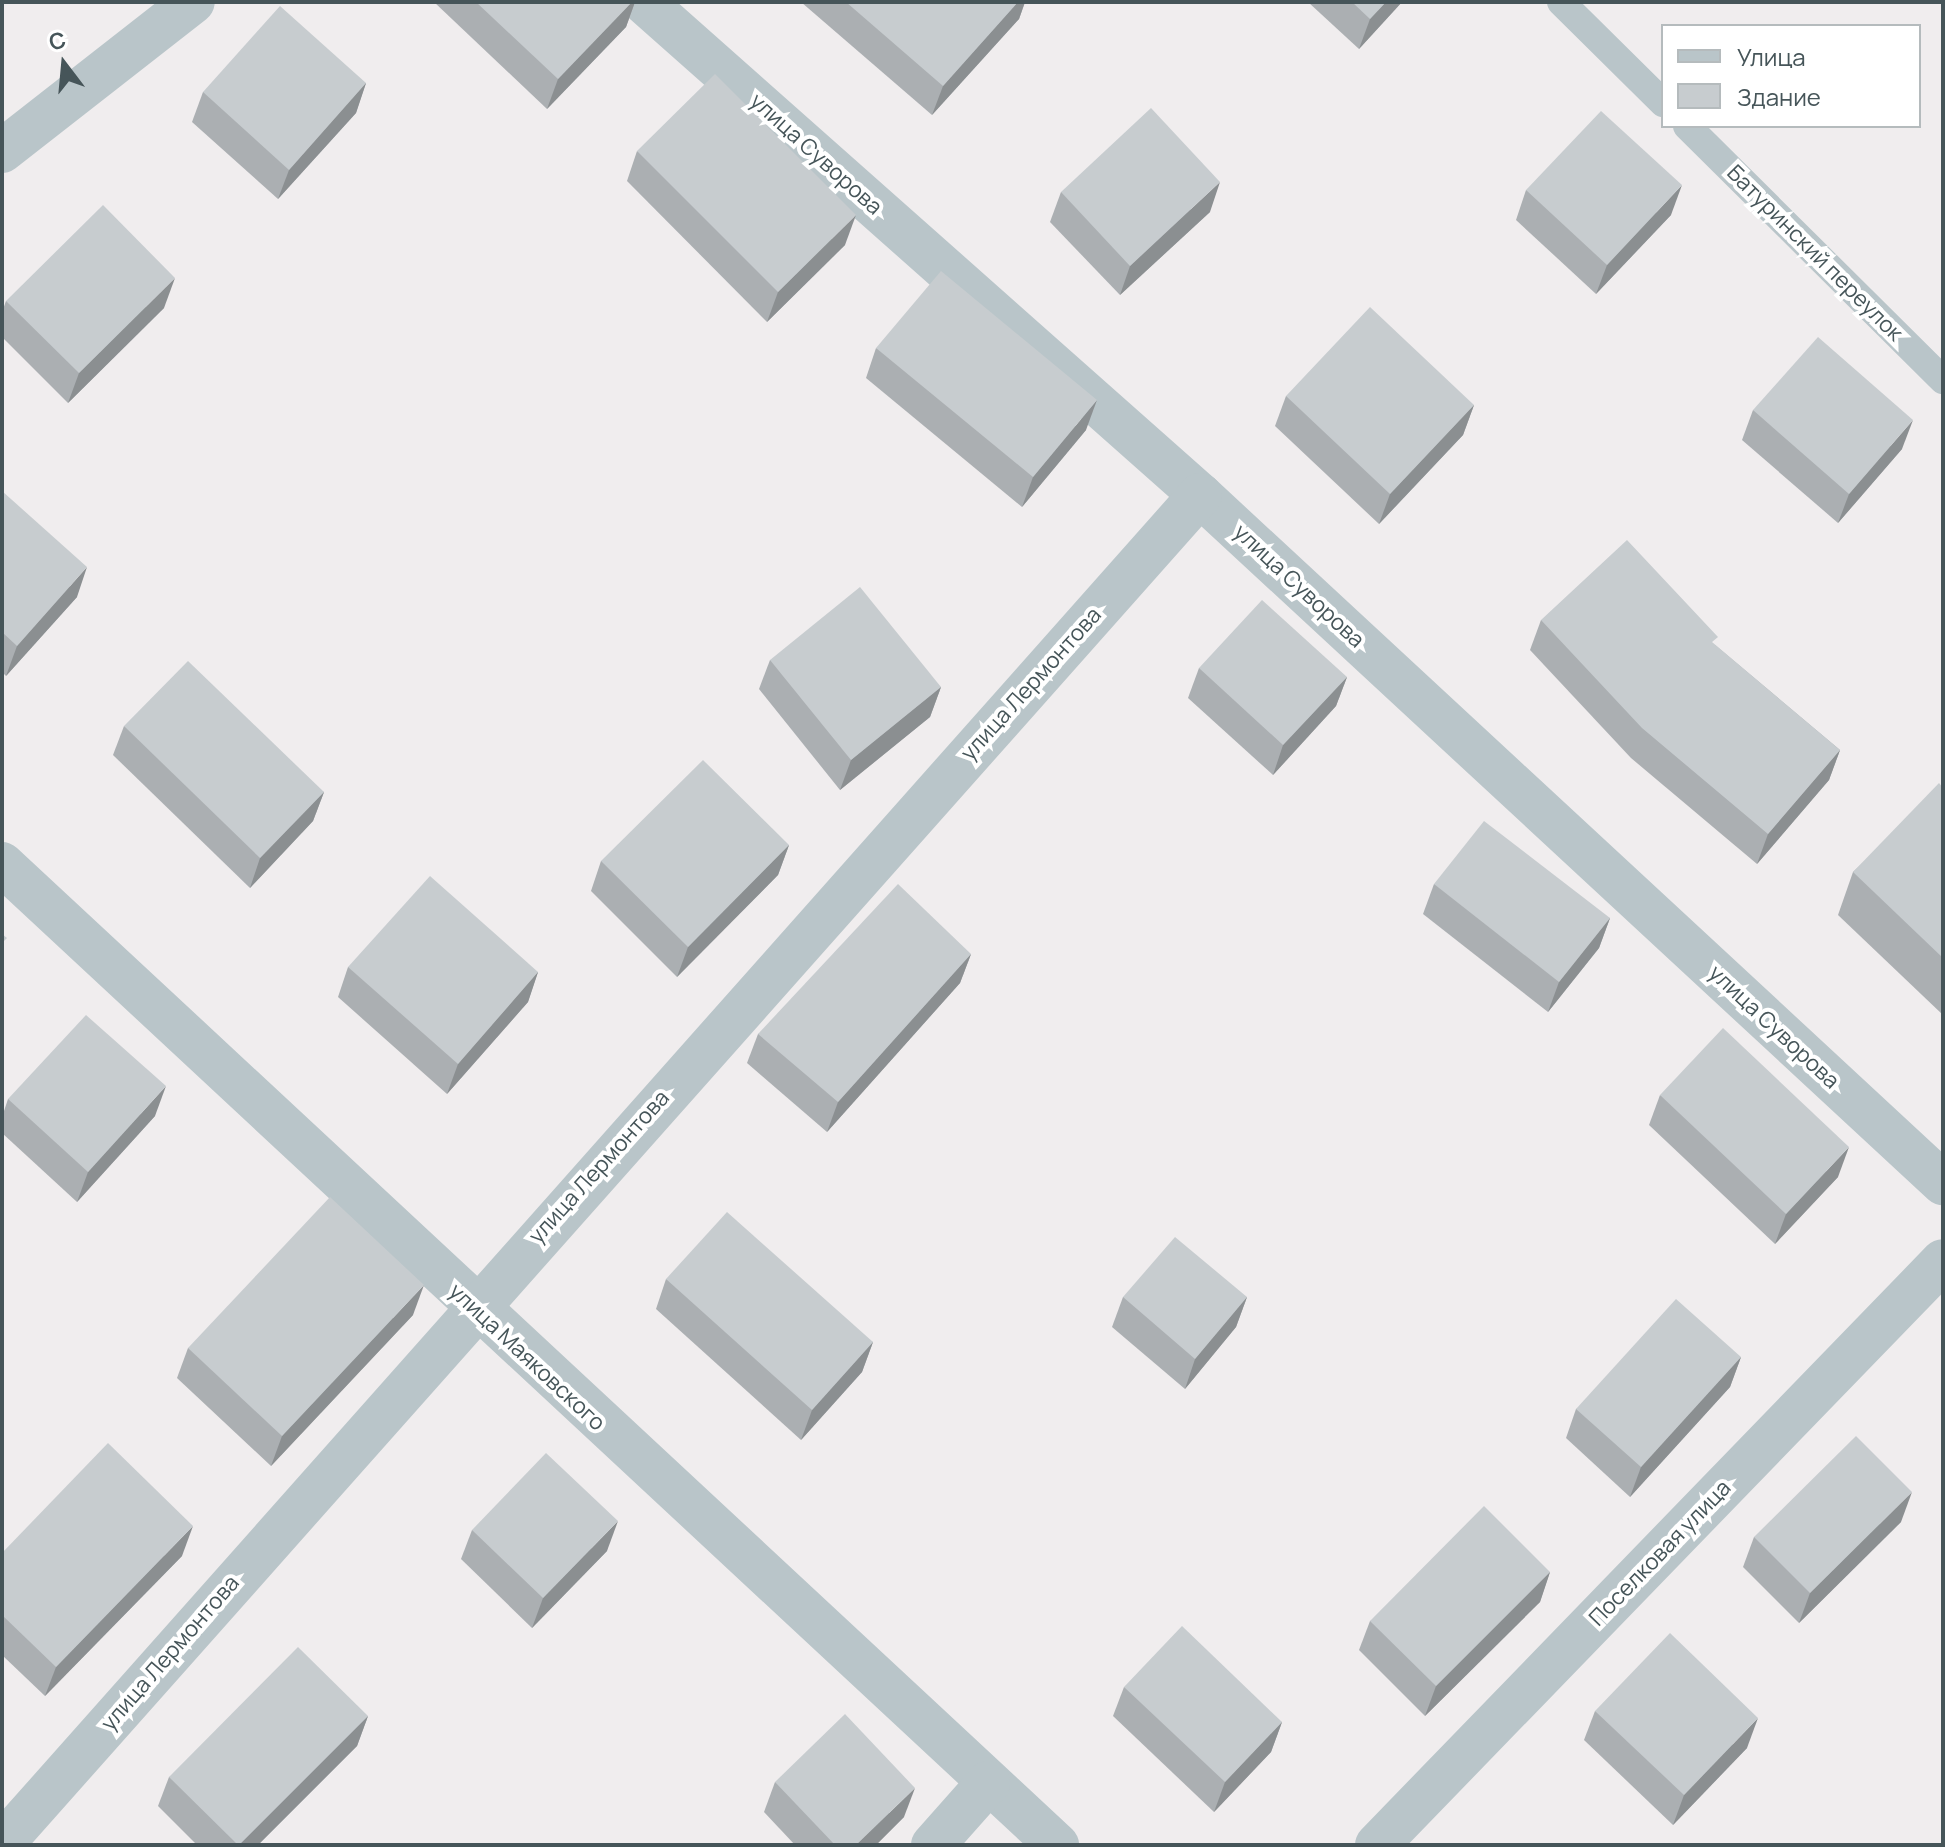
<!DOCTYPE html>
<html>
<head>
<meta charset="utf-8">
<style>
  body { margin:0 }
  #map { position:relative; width:1945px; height:1847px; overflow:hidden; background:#f0edee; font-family:Manrope,sans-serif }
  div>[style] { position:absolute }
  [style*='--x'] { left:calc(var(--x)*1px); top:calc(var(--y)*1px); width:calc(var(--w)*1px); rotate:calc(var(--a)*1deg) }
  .lane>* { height:28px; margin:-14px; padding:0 14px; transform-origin:14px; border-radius:14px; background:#b9c5c9 }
  .street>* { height:44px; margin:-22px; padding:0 22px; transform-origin:22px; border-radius:22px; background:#b9c5c9 }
  .wall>* { inset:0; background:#abafb2 }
  .shaded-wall>* { inset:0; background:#8b8f91 }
  .building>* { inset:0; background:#c7cccf }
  span { translate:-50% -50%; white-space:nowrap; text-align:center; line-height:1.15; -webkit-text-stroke:8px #fff; paint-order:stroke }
  .street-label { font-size:22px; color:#465559 }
  .frame { position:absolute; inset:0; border:4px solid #465559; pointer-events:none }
  .legend { position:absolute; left:1661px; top:24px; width:260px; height:104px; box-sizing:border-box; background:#fff; border:2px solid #b5bbbd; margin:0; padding:10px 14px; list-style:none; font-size:24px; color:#465559 }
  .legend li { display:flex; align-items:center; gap:16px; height:40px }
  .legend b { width:40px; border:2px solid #b5bbbd }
  .north { position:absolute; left:24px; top:24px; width:80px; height:80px; -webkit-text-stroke:6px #fff; paint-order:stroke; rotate:344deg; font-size:22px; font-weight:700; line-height:32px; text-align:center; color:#465559 }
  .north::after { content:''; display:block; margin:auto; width:28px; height:36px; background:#465559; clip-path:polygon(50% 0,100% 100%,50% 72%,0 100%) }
</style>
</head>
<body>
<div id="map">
  <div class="lane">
    <i style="--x:1561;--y:2;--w:144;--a:44.7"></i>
    <i style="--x:1687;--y:126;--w:361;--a:44.8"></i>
  </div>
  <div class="street">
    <i style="--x:644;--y:2;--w:743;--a:41.56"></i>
    <i style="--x:1200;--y:495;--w:1013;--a:42.8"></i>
    <i style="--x:2;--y:151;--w:242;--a:-38"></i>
    <i style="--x:2;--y:864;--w:1441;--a:42.92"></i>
    <i style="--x:2;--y:1844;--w:1804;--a:-48.39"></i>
    <i style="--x:933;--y:1845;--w:83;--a:-48.4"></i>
    <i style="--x:1377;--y:1845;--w:813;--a:-45.9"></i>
  </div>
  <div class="wall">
    <i style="clip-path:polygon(434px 2px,635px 2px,626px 27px,547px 109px)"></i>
    <i style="clip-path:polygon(801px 2px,1025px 2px,1019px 19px,932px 115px)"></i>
    <i style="clip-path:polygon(1308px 2px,1402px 2px,1359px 49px)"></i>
    <i style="clip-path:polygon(366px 83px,356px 113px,278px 199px,192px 122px,203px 92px)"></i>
    <i style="clip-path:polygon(637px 151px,845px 245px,767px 322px,627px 181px)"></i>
    <i style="clip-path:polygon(1526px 190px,1671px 215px,1596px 294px,1516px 220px)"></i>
    <i style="clip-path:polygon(1061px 192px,1210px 212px,1120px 295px,1050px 222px)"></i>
    <i style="clip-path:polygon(6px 301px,164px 308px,68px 403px,2px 337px,2px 312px)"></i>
    <i style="clip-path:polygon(876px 348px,1086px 430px,1022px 507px,866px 378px)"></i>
    <i style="clip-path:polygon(1286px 396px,1474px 405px,1463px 435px,1379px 524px,1275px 426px)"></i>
    <i style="clip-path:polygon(1753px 410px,1902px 449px,1838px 523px,1742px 440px)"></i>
    <i style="clip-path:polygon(2px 491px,77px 597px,6px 676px,2px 672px)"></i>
    <i style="clip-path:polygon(1541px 620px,1715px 645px,1840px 750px,1829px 780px,1757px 864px,1631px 758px,1530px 650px)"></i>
    <i style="clip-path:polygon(770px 660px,941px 687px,930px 717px,840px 790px,759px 689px)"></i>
    <i style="clip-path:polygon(1199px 668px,1347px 677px,1336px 706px,1273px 775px,1188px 698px)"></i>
    <i style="clip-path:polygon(124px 726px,324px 792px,313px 821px,250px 888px,113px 755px)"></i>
    <i style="clip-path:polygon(1943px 788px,1943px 1015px,1838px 915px,1853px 872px)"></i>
    <i style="clip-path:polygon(789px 845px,778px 875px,677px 977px,591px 891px,601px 861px)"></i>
    <i style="clip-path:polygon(1434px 884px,1610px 918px,1599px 948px,1548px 1012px,1423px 914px)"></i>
    <i style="clip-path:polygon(971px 954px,960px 983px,827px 1132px,747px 1063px,758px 1034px)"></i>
    <i style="clip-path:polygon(348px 967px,538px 972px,528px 1002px,447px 1094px,338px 997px)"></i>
    <i style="clip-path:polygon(1660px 1095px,1838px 1177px,1775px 1244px,1649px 1125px)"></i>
    <i style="clip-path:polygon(8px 1099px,155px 1116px,77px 1202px,2px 1133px,2px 1117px)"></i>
    <i style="clip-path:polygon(666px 1279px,873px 1342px,862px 1372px,801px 1440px,656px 1309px)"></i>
    <i style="clip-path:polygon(1123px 1297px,1247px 1297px,1236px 1327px,1185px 1389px,1112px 1327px)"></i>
    <i style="clip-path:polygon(413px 1315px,271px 1466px,177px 1378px,188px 1348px)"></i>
    <i style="clip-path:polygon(1741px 1357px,1730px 1387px,1630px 1497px,1566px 1438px,1576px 1409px)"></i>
    <i style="clip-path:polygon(1901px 1522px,1799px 1623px,1743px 1567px,1754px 1537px)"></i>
    <i style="clip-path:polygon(472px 1530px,607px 1551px,532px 1628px,461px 1559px)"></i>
    <i style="clip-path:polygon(2px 1553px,182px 1556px,45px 1696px,2px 1655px)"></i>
    <i style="clip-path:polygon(1550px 1572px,1540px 1602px,1425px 1716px,1359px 1650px,1370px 1621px)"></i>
    <i style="clip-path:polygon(1124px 1687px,1282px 1722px,1271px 1752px,1214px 1812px,1113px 1716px)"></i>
    <i style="clip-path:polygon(1595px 1711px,1747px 1748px,1673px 1825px,1584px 1740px)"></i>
    <i style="clip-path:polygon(368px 1716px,357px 1746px,258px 1845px,197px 1845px,158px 1806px,169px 1777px)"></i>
    <i style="clip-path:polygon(775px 1782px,904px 1817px,876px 1845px,795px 1845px,764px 1812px)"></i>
  </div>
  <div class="shaded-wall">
    <i style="clip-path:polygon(632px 2px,635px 2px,626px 27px,547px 109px,558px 79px)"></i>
    <i style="clip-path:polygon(1018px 2px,1025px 2px,1019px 19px,932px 115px,943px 86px)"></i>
    <i style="clip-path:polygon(1386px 2px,1402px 2px,1359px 49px,1370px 19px)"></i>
    <i style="clip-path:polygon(366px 83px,356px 113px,278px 199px,289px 170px)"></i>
    <i style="clip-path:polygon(1220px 182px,1210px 212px,1120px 295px,1130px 266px)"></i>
    <i style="clip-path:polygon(1682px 185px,1671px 215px,1596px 294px,1607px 265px)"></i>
    <i style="clip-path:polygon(856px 215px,845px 245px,767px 322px,778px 292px)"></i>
    <i style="clip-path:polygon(175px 278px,164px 308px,68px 403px,79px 373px)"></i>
    <i style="clip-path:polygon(1097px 400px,1086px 430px,1022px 507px,1033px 477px)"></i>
    <i style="clip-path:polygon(1474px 405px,1463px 435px,1379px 524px,1390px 494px)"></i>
    <i style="clip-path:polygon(1913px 420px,1902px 449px,1838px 523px,1849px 494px)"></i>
    <i style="clip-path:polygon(87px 567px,77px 597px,6px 676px,17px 646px)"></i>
    <i style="clip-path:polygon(1347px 677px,1336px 706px,1273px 775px,1283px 745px)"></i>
    <i style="clip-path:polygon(941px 687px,930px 717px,840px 790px,851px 760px)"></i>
    <i style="clip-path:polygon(1840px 750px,1829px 780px,1757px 864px,1768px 834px)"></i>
    <i style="clip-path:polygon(324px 792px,313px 821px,250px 888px,260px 858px)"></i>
    <i style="clip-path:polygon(789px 845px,778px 875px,677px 977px,688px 947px)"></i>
    <i style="clip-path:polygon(1610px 918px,1599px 948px,1548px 1012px,1559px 982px)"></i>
    <i style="clip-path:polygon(971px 954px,960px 983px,827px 1132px,838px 1102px)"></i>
    <i style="clip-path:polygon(538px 972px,528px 1002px,447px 1094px,458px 1064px)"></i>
    <i style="clip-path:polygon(166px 1086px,155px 1116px,77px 1202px,88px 1172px)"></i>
    <i style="clip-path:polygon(1849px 1147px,1838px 1177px,1775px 1244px,1786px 1214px)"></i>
    <i style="clip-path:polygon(424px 1285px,413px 1315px,271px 1466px,282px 1436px)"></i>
    <i style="clip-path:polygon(1247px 1297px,1236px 1327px,1185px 1389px,1195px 1359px)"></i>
    <i style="clip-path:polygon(873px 1342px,862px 1372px,801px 1440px,812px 1410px)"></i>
    <i style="clip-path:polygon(1741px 1357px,1730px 1387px,1630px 1497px,1641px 1467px)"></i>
    <i style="clip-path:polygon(1912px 1492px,1901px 1522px,1799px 1623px,1810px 1593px)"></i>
    <i style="clip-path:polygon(618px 1521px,607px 1551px,532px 1628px,543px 1598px)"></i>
    <i style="clip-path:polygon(193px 1526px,182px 1556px,45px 1696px,56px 1667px)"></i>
    <i style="clip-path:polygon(1550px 1572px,1540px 1602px,1425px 1716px,1436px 1686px)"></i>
    <i style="clip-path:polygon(368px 1716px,357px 1746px,258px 1845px,239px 1845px)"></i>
    <i style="clip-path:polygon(1758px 1718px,1747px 1748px,1673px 1825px,1684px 1795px)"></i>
    <i style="clip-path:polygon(1282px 1722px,1271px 1752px,1214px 1812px,1225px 1782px)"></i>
    <i style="clip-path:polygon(915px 1788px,904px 1817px,876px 1845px,856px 1845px)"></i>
  </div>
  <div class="building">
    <i style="clip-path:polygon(476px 2px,632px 2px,558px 79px)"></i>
    <i style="clip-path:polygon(846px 2px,1018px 2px,943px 86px)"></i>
    <i style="clip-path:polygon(1352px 2px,1386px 2px,1370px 19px)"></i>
    <i style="clip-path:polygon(280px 6px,366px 83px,289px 170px,203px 92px)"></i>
    <i style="clip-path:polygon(715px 74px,856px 215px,778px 292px,637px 151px)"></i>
    <i style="clip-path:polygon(1151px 108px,1220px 182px,1130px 266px,1061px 192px)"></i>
    <i style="clip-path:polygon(1601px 111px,1682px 185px,1607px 265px,1526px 190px)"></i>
    <i style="clip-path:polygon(103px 205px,175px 278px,79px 373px,6px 301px)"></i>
    <i style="clip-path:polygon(941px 271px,1097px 400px,1033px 477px,876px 348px)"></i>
    <i style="clip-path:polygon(1370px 307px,1474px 405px,1390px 494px,1286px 396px)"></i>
    <i style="clip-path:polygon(1818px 337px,1913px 420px,1849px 494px,1753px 410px)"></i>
    <i style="clip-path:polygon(2px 491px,87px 567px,17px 646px,2px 632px)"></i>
    <i style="clip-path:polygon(1627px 540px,1718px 637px,1712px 642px,1840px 750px,1768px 834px,1642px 728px,1541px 620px)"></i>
    <i style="clip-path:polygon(860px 587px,941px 687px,851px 760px,770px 660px)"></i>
    <i style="clip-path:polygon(1262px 600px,1347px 677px,1283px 745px,1199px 668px)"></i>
    <i style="clip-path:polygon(188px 661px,324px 792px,260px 858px,124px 726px)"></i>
    <i style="clip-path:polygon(703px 760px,789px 845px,688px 947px,601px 861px)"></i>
    <i style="clip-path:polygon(1939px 783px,1943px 788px,1943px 958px,1853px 872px)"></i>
    <i style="clip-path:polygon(1484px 821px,1610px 918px,1559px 982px,1434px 884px)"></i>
    <i style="clip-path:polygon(430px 876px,538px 972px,458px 1064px,348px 967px)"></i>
    <i style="clip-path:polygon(898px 884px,971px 954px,838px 1102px,758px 1034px)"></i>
    <i style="clip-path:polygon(2px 934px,7px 938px,2px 943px)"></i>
    <i style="clip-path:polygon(86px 1015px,166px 1086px,88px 1172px,8px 1099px)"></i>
    <i style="clip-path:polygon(1723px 1028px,1849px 1147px,1786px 1214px,1660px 1095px)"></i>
    <i style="clip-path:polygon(330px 1197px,424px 1285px,282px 1436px,188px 1348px)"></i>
    <i style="clip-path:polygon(727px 1212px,873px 1342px,812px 1410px,666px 1279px)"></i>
    <i style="clip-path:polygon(1175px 1237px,1247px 1297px,1195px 1359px,1123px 1297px)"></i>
    <i style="clip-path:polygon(1676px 1299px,1741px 1357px,1641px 1467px,1576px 1409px)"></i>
    <i style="clip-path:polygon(1856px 1436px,1912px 1492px,1810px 1593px,1754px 1537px)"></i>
    <i style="clip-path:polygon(108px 1443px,193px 1526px,56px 1667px,2px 1615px,2px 1553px)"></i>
    <i style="clip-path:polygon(546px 1453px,618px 1521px,543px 1598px,472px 1530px)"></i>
    <i style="clip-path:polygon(1484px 1506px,1550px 1572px,1436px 1686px,1370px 1621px)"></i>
    <i style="clip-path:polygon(1182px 1626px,1282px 1722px,1225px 1782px,1124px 1687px)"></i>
    <i style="clip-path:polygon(1670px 1633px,1758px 1718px,1684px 1795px,1595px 1711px)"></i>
    <i style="clip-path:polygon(298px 1647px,368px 1716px,239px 1845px,238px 1845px,169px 1777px)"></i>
    <i style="clip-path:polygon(845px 1714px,915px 1788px,856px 1845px,835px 1845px,775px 1782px)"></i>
  </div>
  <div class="street-label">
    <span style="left:816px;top:154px;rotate:42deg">улица Суворова</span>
    <span style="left:1815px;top:253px;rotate:45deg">Батуринский переулок</span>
    <span style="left:1299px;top:586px;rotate:43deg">улица Суворова</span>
    <span style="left:1031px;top:684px;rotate:-48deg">улица Лермонтова</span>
    <span style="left:1774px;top:1027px;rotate:43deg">улица Суворова</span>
    <span style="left:599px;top:1167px;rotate:-48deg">улица Лермонтова</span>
    <span style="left:527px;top:1357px;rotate:43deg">улица Маяковского</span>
    <span style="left:1660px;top:1553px;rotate:-46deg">Поселковая улица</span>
    <span style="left:170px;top:1653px;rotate:-49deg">улица Лермонтова</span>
  </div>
  <div class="frame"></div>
  <ul class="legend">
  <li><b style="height:10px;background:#b9c5c9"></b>Улица</li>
  <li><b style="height:22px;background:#c7cccf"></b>Здание</li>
  </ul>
  <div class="north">С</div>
</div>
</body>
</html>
